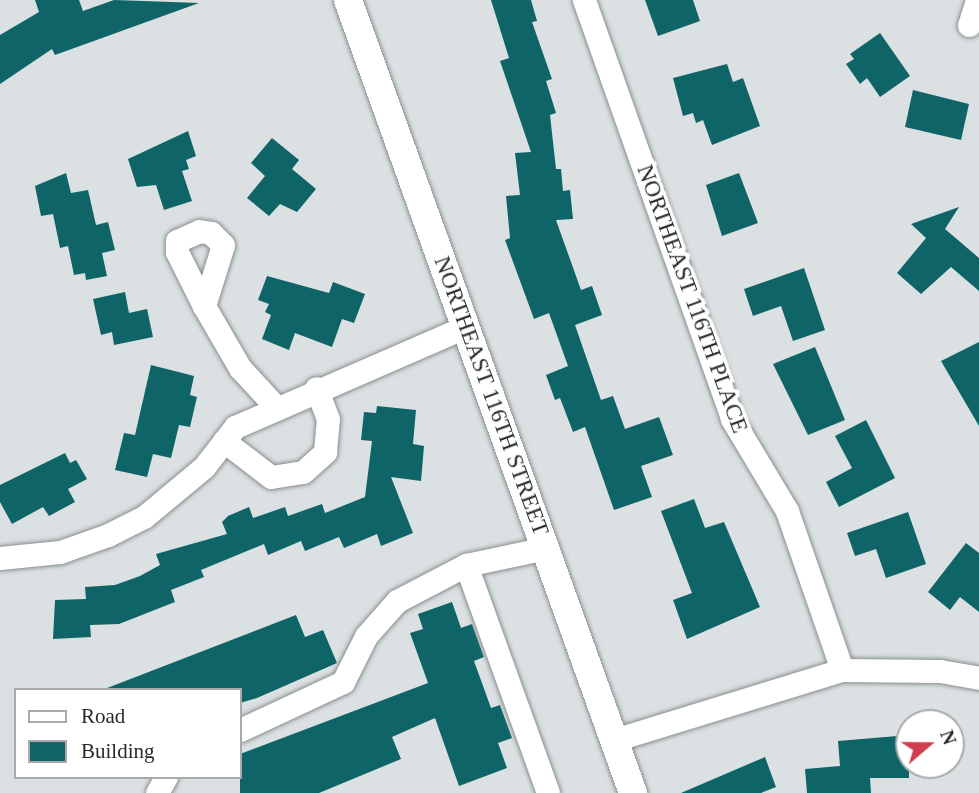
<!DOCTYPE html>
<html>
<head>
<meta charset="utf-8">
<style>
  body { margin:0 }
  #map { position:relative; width:979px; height:793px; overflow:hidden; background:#dbe1e2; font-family:"Times New Roman",serif }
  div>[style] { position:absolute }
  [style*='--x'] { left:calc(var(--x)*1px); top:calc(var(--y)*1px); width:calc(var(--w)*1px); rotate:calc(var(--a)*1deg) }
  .building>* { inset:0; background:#0e6467 }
  .roads { filter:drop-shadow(0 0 2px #898f8f) drop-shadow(0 0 2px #898f8f) }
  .minor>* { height:23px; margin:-11.5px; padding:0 11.5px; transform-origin:11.5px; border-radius:11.5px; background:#fff }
  .tertiary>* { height:28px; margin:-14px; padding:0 14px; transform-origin:14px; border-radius:14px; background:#fff }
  span { translate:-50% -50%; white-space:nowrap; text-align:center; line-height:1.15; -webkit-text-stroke:7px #fff; paint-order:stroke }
  .street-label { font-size:23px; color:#282a2a }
  .legend { position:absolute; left:14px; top:688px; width:228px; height:91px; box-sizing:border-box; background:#fff; border:2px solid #a9aaaa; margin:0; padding:9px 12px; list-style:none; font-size:21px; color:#282a2a }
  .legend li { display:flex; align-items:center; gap:14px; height:35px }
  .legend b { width:35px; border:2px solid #a9aaaa }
  .north { position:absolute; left:895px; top:709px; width:70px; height:70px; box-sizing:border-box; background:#fff; border:2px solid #a9aaaa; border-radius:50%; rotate:70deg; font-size:19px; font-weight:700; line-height:28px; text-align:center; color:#282a2a }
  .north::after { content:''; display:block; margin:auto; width:24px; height:32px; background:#cf3f50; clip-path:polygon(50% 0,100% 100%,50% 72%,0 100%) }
</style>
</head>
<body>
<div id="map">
  <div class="building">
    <i style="clip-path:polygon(35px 0,79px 0,83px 11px,114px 0,199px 3px,55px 55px,52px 49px,0 84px,0 35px,39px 12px)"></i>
    <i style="clip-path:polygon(491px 0,531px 0,537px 21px,532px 22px,552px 79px,546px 81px,556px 113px,550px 115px,556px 169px,561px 169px,563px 191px,570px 190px,573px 219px,556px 220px,581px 290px,592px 286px,602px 315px,575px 325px,601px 400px,613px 396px,625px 429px,659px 417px,673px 455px,641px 466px,652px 497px,614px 510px,585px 427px,573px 432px,560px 398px,555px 400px,546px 375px,568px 366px,549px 313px,534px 319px,505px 240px,510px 238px,506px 196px,520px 195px,515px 153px,531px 152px,500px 61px,509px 58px)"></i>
    <i style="clip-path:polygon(645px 0,693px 0,700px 21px,658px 36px)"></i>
    <i style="clip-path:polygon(880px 33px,910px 76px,880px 97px,867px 78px,860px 84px,846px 64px,854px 59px,850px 54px)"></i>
    <i style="clip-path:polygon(727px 64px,733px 82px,743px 78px,760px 126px,712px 145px,703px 120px,696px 123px,693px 113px,683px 116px,673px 78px)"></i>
    <i style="clip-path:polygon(913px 90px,969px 104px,961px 140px,905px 127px)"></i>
    <i style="clip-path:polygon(188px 131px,196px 156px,186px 160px,189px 169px,182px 171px,192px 201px,164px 210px,156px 185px,137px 187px,128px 159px)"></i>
    <i style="clip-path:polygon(272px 138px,299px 160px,292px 169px,316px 189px,297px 212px,280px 204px,269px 216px,247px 198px,265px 176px,251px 163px)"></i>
    <i style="clip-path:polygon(66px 173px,71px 193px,88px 190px,96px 225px,108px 222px,115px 250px,102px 253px,107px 276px,86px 280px,85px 273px,74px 275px,68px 246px,60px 248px,53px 214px,41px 216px,35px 186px)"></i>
    <i style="clip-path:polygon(739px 173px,758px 223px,722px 236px,706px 185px)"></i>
    <i style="clip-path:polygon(959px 207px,945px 229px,979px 258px,979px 291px,951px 267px,921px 294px,897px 273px,926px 238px,911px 224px)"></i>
    <i style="clip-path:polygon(804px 268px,825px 330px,793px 341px,781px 306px,753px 316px,744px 289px)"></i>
    <i style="clip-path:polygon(267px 276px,329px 293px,333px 282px,365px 294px,354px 323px,342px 319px,332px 347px,295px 333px,289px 350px,262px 339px,271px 315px,265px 312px,269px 304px,258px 300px)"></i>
    <i style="clip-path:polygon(125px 292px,129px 313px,147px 309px,153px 337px,114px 345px,112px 332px,101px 335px,93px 299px)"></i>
    <i style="clip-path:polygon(979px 342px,979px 426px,941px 361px)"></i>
    <i style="clip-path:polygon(815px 347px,845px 420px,808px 435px,773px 364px)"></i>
    <i style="clip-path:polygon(151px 365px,194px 376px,190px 395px,197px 397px,190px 427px,179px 425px,171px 458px,153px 454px,147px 477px,115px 470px,124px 433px,135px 435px)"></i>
    <i style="clip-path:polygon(377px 406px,416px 410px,413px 444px,424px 446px,421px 481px,391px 477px,413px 533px,381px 546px,377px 534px,344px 548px,339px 537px,305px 551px,301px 541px,268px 555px,264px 544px,201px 570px,204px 577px,171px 590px,175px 602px,119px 624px,90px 625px,91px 637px,53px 639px,55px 600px,86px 599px,85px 587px,115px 585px,140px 576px,160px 565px,156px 554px,227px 534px,222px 522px,228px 516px,249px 507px,253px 518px,285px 507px,288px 516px,322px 504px,325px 513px,365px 497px,372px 441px,361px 440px,364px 412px,376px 413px)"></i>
    <i style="clip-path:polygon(866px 420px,895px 478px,839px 507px,826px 482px,852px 468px,835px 436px)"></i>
    <i style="clip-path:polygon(65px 453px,70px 463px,76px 460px,87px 479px,68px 489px,75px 502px,49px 516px,43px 507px,12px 524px,0 502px,0 485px)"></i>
    <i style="clip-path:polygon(694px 499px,705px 528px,724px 522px,760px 607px,687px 639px,673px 600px,692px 593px,661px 511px)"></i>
    <i style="clip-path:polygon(908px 512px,926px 564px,886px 578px,876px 549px,855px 556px,847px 533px)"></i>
    <i style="clip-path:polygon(966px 543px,979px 553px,979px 612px,960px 597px,950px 610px,928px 592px)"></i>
    <i style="clip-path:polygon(452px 602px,461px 628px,472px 624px,484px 657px,474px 661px,491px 708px,500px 705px,512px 738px,498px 743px,507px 768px,459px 786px,435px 718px,392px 737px,401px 759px,319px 793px,240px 793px,240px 754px,428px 683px,410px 633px,423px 629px,418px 614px)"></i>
    <i style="clip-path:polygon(296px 615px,305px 637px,323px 630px,337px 663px,257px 698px,240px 703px,240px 690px,102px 690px)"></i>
    <i style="clip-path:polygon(909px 735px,909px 778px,870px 778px,871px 793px,807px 793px,805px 769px,840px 766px,838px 741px)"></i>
    <i style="clip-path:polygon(765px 757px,776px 787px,761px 793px,681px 793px)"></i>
  </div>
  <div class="roads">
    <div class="minor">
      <i style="--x:584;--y:0;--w:444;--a:70.5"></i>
      <i style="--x:732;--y:419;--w:107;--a:59.1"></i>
      <i style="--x:787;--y:511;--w:168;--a:70.9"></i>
      <i style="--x:969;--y:25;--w:26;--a:-72"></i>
      <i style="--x:204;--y:306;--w:60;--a:-116.6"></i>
      <i style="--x:177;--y:252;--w:11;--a:-90"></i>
      <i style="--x:177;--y:241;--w:24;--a:-24"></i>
      <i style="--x:199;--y:231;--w:12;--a:9"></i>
      <i style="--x:211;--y:233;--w:17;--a:45"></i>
      <i style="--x:223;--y:245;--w:64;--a:107.3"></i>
      <i style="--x:204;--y:306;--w:72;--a:59.9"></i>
      <i style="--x:240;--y:368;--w:52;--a:47.4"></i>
      <i style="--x:224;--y:441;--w:59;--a:37.5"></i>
      <i style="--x:271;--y:477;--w:32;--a:-9"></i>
      <i style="--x:303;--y:472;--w:30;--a:-42"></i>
      <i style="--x:325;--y:452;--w:33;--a:-85"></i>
      <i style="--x:328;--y:419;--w:33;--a:-111"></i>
      <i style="--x:0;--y:558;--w:60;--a:-5.7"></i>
      <i style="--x:60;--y:552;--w:51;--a:-19.5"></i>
      <i style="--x:108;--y:535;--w:40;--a:-26.6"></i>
      <i style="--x:144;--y:517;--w:78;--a:-39.8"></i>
      <i style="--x:204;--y:467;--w:51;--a:-52.2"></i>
      <i style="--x:235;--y:427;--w:251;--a:-23.5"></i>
      <i style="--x:466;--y:565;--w:242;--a:70.2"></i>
      <i style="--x:240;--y:730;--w:114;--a:-25"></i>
      <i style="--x:343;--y:682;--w:51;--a:-63.4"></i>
      <i style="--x:366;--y:636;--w:47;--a:-48.5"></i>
      <i style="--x:397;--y:601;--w:78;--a:-27.6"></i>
      <i style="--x:466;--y:565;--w:82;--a:-12"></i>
      <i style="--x:614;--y:740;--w:239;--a:-17.1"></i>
      <i style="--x:842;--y:670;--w:98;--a:0.6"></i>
      <i style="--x:940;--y:671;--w:40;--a:10"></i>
      <i style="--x:157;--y:793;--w:18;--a:-61"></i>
    </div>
    <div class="tertiary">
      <i style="--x:348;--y:0;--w:843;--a:70.23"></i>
    </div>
  </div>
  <div class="street-label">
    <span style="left:692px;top:299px;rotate:70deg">NORTHEAST 116TH PLACE</span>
    <span style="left:491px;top:396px;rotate:70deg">NORTHEAST 116TH STREET</span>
  </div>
  <ul class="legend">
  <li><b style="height:9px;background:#fff"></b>Road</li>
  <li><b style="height:19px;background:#0e6467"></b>Building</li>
  </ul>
  <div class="north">N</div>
</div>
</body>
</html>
